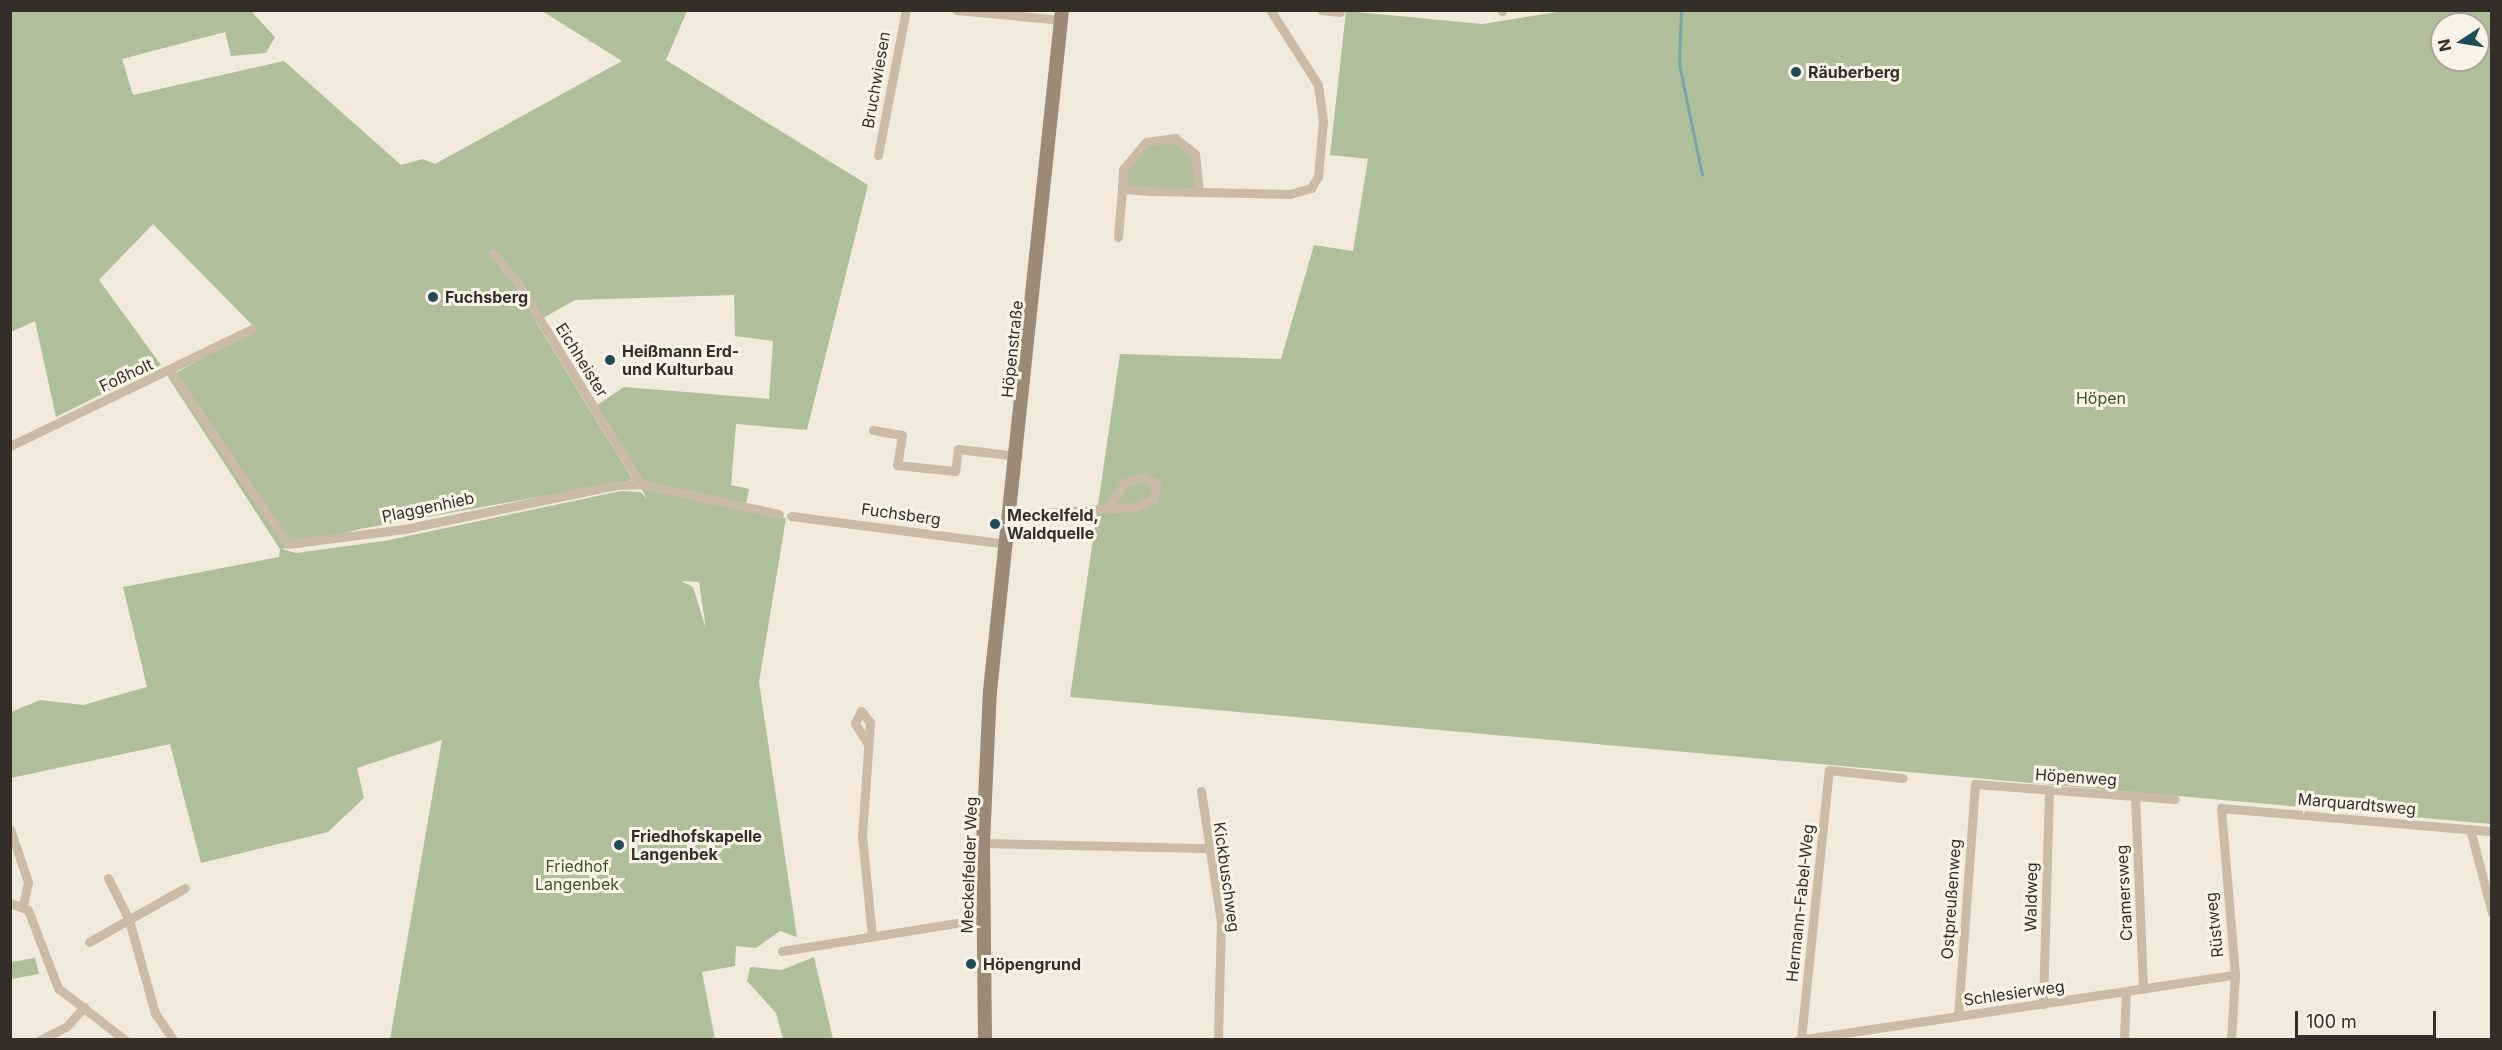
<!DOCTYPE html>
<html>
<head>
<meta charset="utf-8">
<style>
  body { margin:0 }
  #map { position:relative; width:2502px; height:1050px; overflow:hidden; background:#f1e9db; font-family:Inter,sans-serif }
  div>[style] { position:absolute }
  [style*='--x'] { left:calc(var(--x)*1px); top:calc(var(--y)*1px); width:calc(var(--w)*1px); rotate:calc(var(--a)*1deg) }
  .green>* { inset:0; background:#afbf9b }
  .stream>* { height:3px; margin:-1.5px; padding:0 1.5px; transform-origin:1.5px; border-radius:1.5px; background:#7ba4ad }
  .street>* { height:9px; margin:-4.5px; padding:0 4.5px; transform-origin:4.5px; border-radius:4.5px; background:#c9bba7 }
  .secondary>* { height:14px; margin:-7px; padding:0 7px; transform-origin:7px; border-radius:7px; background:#9c8a79 }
  .dots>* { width:16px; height:16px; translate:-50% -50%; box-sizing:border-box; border:3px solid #f9f3e7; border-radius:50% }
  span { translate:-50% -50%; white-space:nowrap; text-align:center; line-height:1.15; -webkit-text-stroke:6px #f9f3e7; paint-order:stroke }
  .poi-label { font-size:16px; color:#352e28; font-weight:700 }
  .left { translate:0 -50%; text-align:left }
  .street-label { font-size:16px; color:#352e28 }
  .park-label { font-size:16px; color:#40532c }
  .frame { position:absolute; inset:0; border:12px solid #352e28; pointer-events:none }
  .north { position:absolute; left:2430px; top:12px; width:60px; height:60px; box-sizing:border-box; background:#f9f3e7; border:2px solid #aba49b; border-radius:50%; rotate:258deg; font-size:16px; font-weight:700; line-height:24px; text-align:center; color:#352e28 }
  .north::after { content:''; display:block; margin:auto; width:21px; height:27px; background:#1e4b55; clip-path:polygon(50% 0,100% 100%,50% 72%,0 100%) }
  .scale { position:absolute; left:2295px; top:1011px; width:141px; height:27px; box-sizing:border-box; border:3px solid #352e28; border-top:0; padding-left:8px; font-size:18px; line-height:21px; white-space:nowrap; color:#352e28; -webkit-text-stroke:4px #f9f3e7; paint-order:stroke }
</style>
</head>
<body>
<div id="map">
  <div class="green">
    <i style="clip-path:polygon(evenodd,1570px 10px,2491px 11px,2491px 824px,1070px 697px,1120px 354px,1281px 359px,1314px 245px,1353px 251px,1368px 159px,1330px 155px,1346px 11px,1482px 24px,1570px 10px,2442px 24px,2478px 24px,2478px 60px,2442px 60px,2442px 24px)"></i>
    <i style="clip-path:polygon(evenodd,10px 11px,251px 11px,275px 37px,266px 53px,231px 56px,225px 32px,122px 59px,133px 95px,284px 61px,401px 165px,423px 159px,435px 164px,622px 61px,542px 11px,687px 11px,666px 60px,868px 185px,807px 430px,736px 424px,731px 485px,749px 489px,745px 510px,786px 518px,759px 682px,797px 937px,780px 931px,756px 948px,736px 946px,735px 966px,702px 972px,715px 1039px,390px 1039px,442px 740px,357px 768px,364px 798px,328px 832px,201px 863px,170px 744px,11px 778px,11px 712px,40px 700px,83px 705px,147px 687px,123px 587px,279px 557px,280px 549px,168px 377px,256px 329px,153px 224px,99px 280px,161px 365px,56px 417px,35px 321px,11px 332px,10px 11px,734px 295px,735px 336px,773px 341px,769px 399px,624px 387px,597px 405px,647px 499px,641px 492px,621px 491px,384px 541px,296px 553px,282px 549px,360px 529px,633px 480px,536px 322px,575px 300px,734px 295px,10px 11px,681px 581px,699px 582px,706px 629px,693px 587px,681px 581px)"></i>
    <i style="clip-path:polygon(1171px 138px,1194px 154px,1198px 191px,1122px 189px,1124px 169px,1146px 142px)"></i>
    <i style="clip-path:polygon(814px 957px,833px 1039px,783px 1039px,776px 1013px,747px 981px,750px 967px,782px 970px)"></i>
    <i style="clip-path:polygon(35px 958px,39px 974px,11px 979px,11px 962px)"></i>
  </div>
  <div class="stream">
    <i style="--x:1681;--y:10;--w:54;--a:92.1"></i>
    <i style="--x:1679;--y:64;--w:113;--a:78.3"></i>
  </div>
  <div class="street">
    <i style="--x:956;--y:10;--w:105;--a:5.4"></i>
    <i style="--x:1321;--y:10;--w:19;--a:6"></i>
    <i style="--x:1502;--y:10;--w:1;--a:90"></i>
    <i style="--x:878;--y:155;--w:148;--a:-79.1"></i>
    <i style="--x:1199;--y:192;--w:38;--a:-96"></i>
    <i style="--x:1195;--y:154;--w:26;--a:-141"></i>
    <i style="--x:1175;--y:138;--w:29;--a:172"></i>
    <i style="--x:1146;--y:142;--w:35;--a:130"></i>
    <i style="--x:1123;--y:169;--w:20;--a:93"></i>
    <i style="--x:1122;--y:189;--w:27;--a:4"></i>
    <i style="--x:1149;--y:191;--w:141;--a:1.2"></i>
    <i style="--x:1290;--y:194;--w:22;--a:-16"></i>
    <i style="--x:1311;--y:188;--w:13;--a:-58"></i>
    <i style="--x:1318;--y:177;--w:56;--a:-84.9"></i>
    <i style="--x:1323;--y:121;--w:36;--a:-98"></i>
    <i style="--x:1318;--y:85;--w:88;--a:-122.4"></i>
    <i style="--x:1118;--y:237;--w:48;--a:-85.2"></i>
    <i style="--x:493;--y:253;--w:38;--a:50"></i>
    <i style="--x:517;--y:282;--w:237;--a:58.5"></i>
    <i style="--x:170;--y:371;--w:209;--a:55.7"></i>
    <i style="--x:288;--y:544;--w:117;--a:-7.4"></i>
    <i style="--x:404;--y:529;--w:217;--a:-11.7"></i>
    <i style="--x:617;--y:485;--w:24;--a:-2"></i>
    <i style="--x:641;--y:484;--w:141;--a:12.3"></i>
    <i style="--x:873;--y:430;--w:29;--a:10"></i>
    <i style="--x:902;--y:435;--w:30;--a:99"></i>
    <i style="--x:897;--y:465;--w:58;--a:5.9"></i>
    <i style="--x:955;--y:471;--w:22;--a:-82"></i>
    <i style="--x:958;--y:449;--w:60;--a:6.7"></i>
    <i style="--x:10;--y:446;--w:269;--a:-25.8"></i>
    <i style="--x:1011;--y:515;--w:124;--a:-3.7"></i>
    <i style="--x:1135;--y:507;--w:21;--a:-23"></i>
    <i style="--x:1154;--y:499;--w:16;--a:-83"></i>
    <i style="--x:1156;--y:483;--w:15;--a:-157"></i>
    <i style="--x:1142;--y:477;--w:18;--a:161"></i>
    <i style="--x:1125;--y:483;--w:29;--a:124"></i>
    <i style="--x:791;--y:516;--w:218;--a:7.4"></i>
    <i style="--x:868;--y:744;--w:25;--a:-122"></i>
    <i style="--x:855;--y:723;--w:13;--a:-63"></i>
    <i style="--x:861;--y:711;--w:14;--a:51"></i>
    <i style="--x:870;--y:722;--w:114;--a:94"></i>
    <i style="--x:862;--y:836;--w:101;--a:84.3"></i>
    <i style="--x:1201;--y:791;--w:133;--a:81.3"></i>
    <i style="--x:1221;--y:922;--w:118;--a:91.5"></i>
    <i style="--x:2135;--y:796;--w:193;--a:87.6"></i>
    <i style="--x:10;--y:829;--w:56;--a:71.2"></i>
    <i style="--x:28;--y:882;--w:24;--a:102"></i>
    <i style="--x:2470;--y:829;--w:87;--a:75.3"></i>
    <i style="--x:983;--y:843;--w:228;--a:1.3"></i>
    <i style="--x:108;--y:878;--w:47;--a:63.4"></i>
    <i style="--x:129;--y:920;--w:97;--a:74.4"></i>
    <i style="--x:155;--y:1013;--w:32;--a:56"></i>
    <i style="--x:10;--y:903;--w:19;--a:21"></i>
    <i style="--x:28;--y:910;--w:84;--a:69"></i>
    <i style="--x:58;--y:988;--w:85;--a:37.8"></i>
    <i style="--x:89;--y:942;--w:110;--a:-29.4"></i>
    <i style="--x:782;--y:951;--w:203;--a:-9.1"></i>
    <i style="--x:2043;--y:1004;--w:214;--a:-88.4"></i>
    <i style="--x:1958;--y:1016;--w:233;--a:-85.8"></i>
    <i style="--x:1975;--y:784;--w:200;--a:4.3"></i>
    <i style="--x:1801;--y:1039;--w:270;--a:-84.1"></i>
    <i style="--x:1829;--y:770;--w:74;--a:6.2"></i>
    <i style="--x:40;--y:1040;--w:29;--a:-27"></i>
    <i style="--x:66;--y:1027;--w:27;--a:-48"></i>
    <i style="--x:1798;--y:1040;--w:442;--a:-8.5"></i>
    <i style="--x:2124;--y:1040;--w:49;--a:-87.7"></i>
    <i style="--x:2231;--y:1040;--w:65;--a:-86.5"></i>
    <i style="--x:2235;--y:975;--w:168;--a:-94.8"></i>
    <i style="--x:2221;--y:808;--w:272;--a:4.9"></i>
  </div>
  <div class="secondary">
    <i style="--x:985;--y:1040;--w:197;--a:-90.6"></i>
    <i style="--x:983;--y:843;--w:152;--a:-87.4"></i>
    <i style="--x:990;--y:691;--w:685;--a:-83.96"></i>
  </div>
  <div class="dots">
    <i style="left:1796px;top:72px;background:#1e4b55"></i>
    <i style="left:433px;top:297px;background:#1e4b55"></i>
    <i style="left:610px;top:360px;background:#1e4b55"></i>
    <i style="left:995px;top:524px;background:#1e4b55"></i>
    <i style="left:619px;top:845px;background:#1e4b55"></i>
    <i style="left:971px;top:964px;background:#1e4b55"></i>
  </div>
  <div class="poi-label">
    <span class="left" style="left:1808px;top:72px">Räuberberg</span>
    <span class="left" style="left:445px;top:297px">Fuchsberg</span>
    <span class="left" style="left:622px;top:360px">Heißmann Erd-<br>und Kulturbau</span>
    <span class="left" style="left:1007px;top:524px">Meckelfeld,<br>Waldquelle</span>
    <span class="left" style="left:631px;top:845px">Friedhofskapelle<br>Langenbek</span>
    <span class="left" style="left:983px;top:964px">Höpengrund</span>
  </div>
  <div class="street-label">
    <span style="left:876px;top:80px;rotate:-80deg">Bruchwiesen</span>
    <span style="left:1012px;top:349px;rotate:-84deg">Höpenstraße</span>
    <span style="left:582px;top:360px;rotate:58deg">Eichheister</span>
    <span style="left:126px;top:375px;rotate:-25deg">Foßholt</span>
    <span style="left:428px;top:507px;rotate:-12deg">Plaggenhieb</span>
    <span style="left:901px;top:514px;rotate:8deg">Fuchsberg</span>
    <span style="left:2076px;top:777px;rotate:4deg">Höpenweg</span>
    <span style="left:2357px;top:804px;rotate:5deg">Marquardtsweg</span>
    <span style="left:969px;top:865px;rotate:-88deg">Meckelfelder Weg</span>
    <span style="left:1227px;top:877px;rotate:82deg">Kickbuschweg</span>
    <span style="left:2124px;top:893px;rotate:-93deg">Cramersweg</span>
    <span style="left:2031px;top:897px;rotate:-89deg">Waldweg</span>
    <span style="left:1951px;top:899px;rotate:-86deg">Ostpreußenweg</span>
    <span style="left:1800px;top:903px;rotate:-84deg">Hermann-Fabel-Weg</span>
    <span style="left:2214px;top:925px;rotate:-96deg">Rüstweg</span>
    <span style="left:2014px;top:993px;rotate:-8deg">Schlesierweg</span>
  </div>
  <div class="park-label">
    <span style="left:2101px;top:398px">Höpen</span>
    <span style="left:577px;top:875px">Friedhof<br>Langenbek</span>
  </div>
  <div class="frame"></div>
  <div class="north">N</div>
  <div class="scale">100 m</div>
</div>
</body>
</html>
